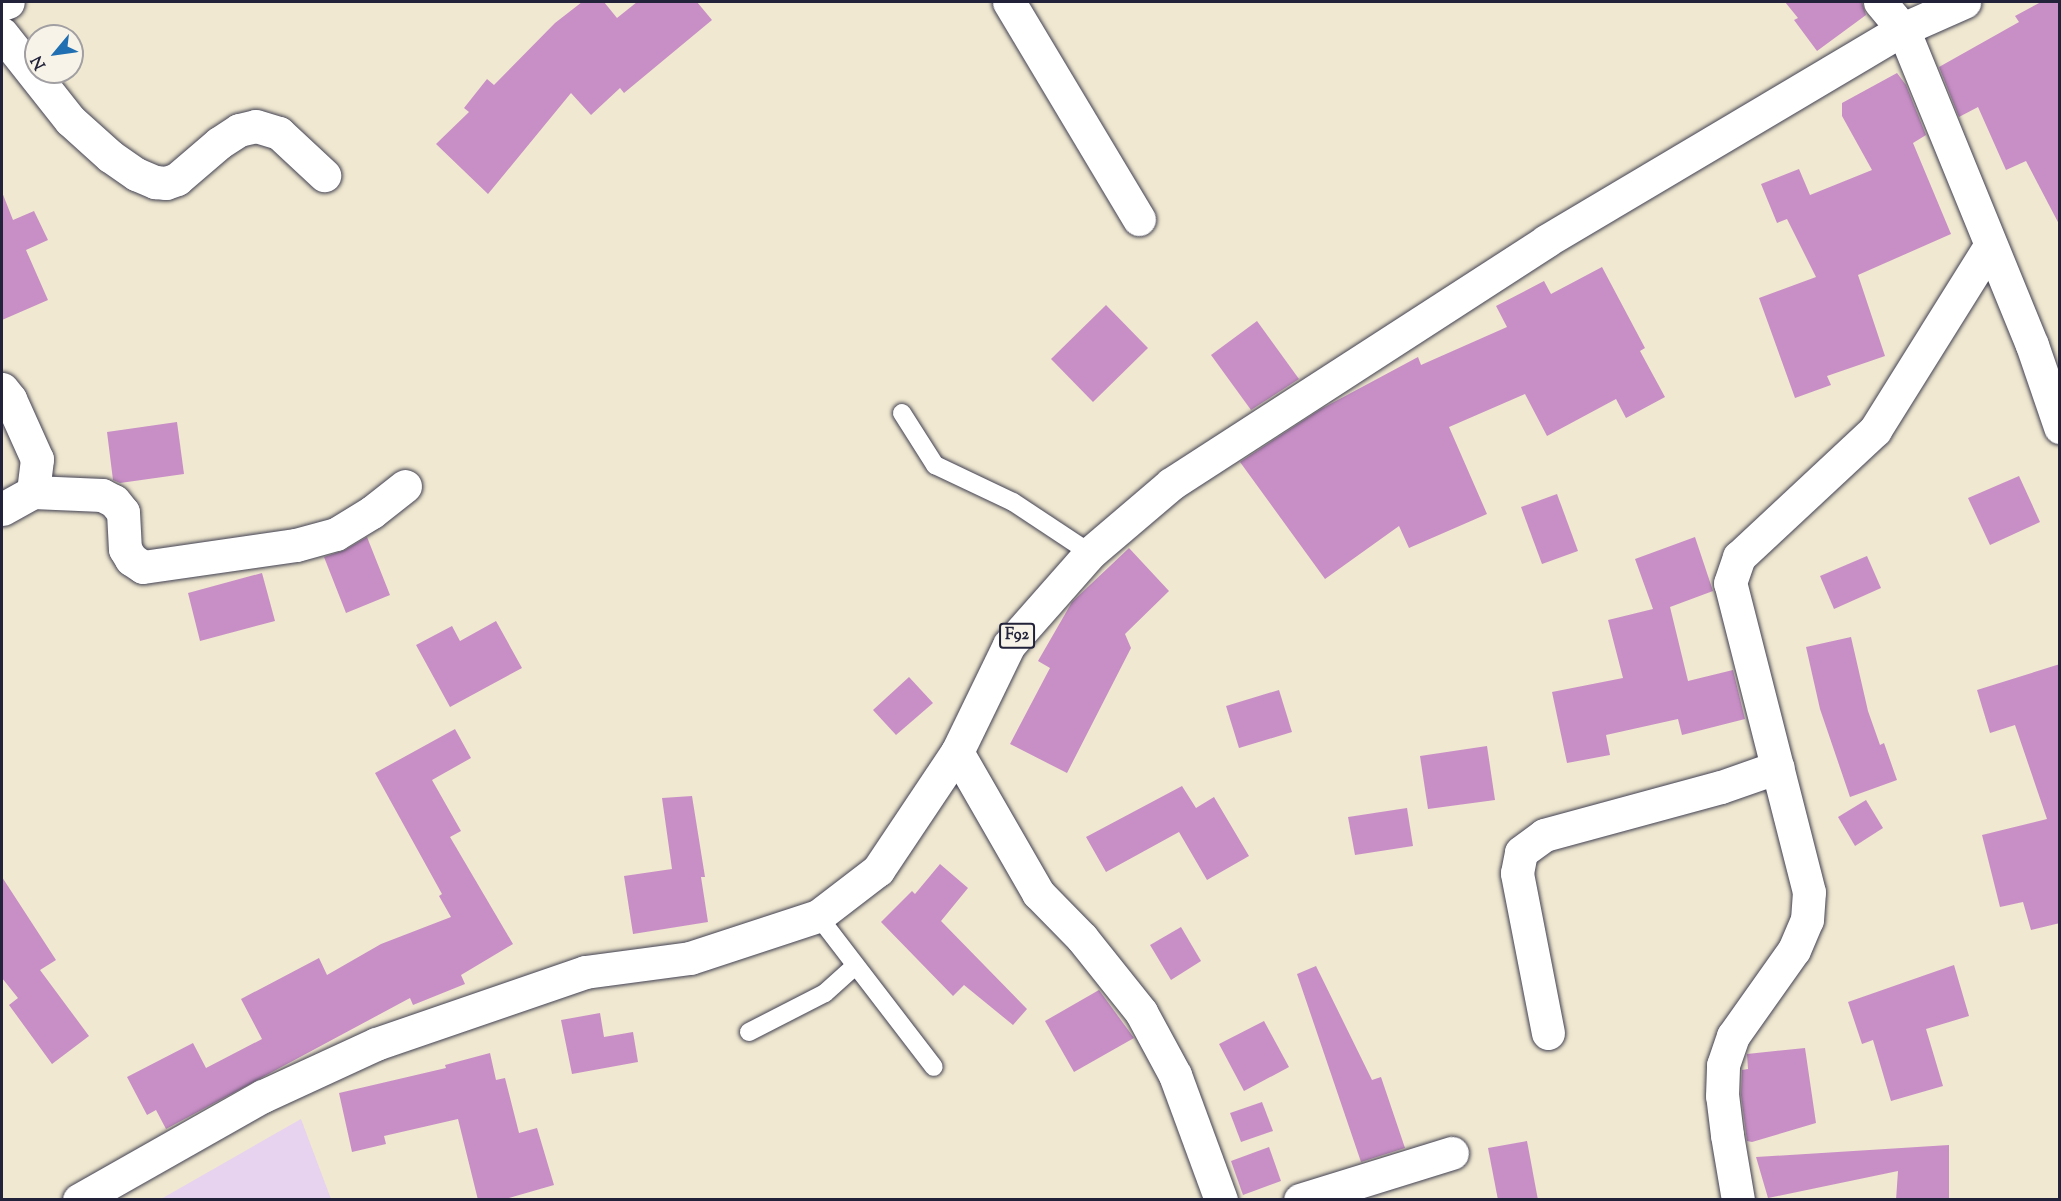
<!DOCTYPE html>
<html>
<head>
<meta charset="utf-8">
<style>
  body { margin:0 }
  #map { position:relative; width:2061px; height:1201px; overflow:hidden; background:#f0e8d0; font-family:"Sorts Mill Goudy",serif }
  div>[style] { position:absolute }
  [style*='--x'] { left:calc(var(--x)*1px); top:calc(var(--y)*1px); width:calc(var(--w)*1px); rotate:calc(var(--a)*1deg) }
  .built>* { inset:0; background:#e7d2ef }
  .building>* { inset:0; background:#c88fc6 }
  .roads { filter:drop-shadow(0 0 2px #414051) drop-shadow(0 0 2px #414051) }
  .service>* { height:18px; margin:-9px; padding:0 9px; transform-origin:9px; border-radius:9px; background:#fff }
  .minor>* { height:33px; margin:-16.5px; padding:0 16.5px; transform-origin:16.5px; border-radius:16.5px; background:#fff }
  .primary>* { height:33px; margin:-16.5px; padding:0 16.5px; transform-origin:16.5px; border-radius:16.5px; background:#fff }
  span { translate:-50% -50%; white-space:nowrap; text-align:center; line-height:1.15; -webkit-text-stroke:6px #f7f3e8; paint-order:stroke }
  .shield-label span { padding:2px 4px; background:#f7f3e8; border:2px solid; border-radius:4px; -webkit-text-stroke-width:0 }
  .shield-label { font-size:16px; color:#22223b; font-weight:700 }
  .frame { position:absolute; inset:0; border:3px solid #22223b; pointer-events:none }
  .north { position:absolute; left:24px; top:24px; width:60px; height:60px; box-sizing:border-box; background:#f7f3e8; border:2px solid #a29fa3; border-radius:50%; rotate:241deg; font-size:16px; font-weight:700; line-height:24px; text-align:center; color:#22223b }
  .north::after { content:''; display:block; margin:auto; width:21px; height:27px; background:#1f6fb2; clip-path:polygon(50% 0,100% 100%,50% 72%,0 100%) }
</style>
</head>
<body>
<div id="map">
  <div class="built">
    <i style="clip-path:polygon(301px 1119px,331px 1199px,161px 1199px)"></i>
  </div>
  <div class="building">
    <i style="clip-path:polygon(582px 2px,604px 2px,617px 18px,637px 2px,697px 2px,712px 20px,624px 93px,620px 88px,591px 115px,571px 93px,488px 194px,436px 144px,469px 112px,464px 108px,487px 79px,494px 85px,555px 23px)"></i>
    <i style="clip-path:polygon(1785px 2px,1862px 2px,1866px 15px,1817px 51px,1794px 20px,1798px 18px)"></i>
    <i style="clip-path:polygon(2041px 2px,2060px 2px,2060px 226px,2026px 161px,2006px 170px,1978px 107px,1959px 117px,1939px 67px,2019px 22px,2015px 16px)"></i>
    <i style="clip-path:polygon(1897px 73px,1906px 85px,1926px 135px,1913px 143px,1951px 234px,1858px 275px,1885px 356px,1827px 376px,1831px 385px,1795px 398px,1759px 298px,1816px 277px,1787px 219px,1777px 223px,1761px 184px,1799px 169px,1810px 195px,1872px 170px,1842px 116px,1842px 103px)"></i>
    <i style="clip-path:polygon(2px 192px,13px 220px,34px 211px,48px 240px,26px 250px,48px 300px,2px 320px)"></i>
    <i style="clip-path:polygon(1602px 267px,1645px 348px,1640px 351px,1665px 397px,1626px 418px,1616px 399px,1547px 436px,1525px 394px,1449px 427px,1487px 514px,1409px 548px,1399px 526px,1325px 579px,1240px 462px,1321px 409px,1418px 357px,1421px 365px,1507px 327px,1496px 306px,1544px 281px,1551px 294px)"></i>
    <i style="clip-path:polygon(1106px 305px,1148px 348px,1093px 402px,1051px 359px)"></i>
    <i style="clip-path:polygon(1257px 321px,1299px 379px,1251px 410px,1211px 355px)"></i>
    <i style="clip-path:polygon(177px 422px,184px 474px,120px 483px,113px 480px,107px 432px)"></i>
    <i style="clip-path:polygon(2019px 476px,2040px 522px,1990px 545px,1968px 498px)"></i>
    <i style="clip-path:polygon(1557px 494px,1578px 551px,1542px 564px,1521px 507px)"></i>
    <i style="clip-path:polygon(367px 537px,390px 595px,346px 613px,324px 557px,345px 550px)"></i>
    <i style="clip-path:polygon(1695px 537px,1713px 591px,1670px 607px,1688px 681px,1733px 670px,1745px 719px,1682px 735px,1678px 719px,1606px 735px,1610px 755px,1567px 763px,1552px 692px,1623px 678px,1608px 620px,1653px 609px,1635px 559px)"></i>
    <i style="clip-path:polygon(1129px 548px,1169px 591px,1125px 634px,1131px 648px,1067px 773px,1010px 744px,1050px 668px,1038px 661px,1072px 602px)"></i>
    <i style="clip-path:polygon(1867px 556px,1881px 588px,1834px 609px,1820px 576px)"></i>
    <i style="clip-path:polygon(262px 573px,275px 621px,200px 641px,188px 593px)"></i>
    <i style="clip-path:polygon(496px 621px,522px 668px,450px 707px,416px 645px,452px 626px,460px 641px)"></i>
    <i style="clip-path:polygon(1851px 637px,1868px 711px,1880px 745px,1884px 743px,1897px 780px,1850px 797px,1820px 709px,1806px 647px)"></i>
    <i style="clip-path:polygon(2060px 664px,2060px 923px,2031px 930px,2023px 902px,2000px 907px,1982px 835px,2047px 819px,2015px 725px,1990px 733px,1977px 690px)"></i>
    <i style="clip-path:polygon(909px 677px,933px 703px,896px 735px,873px 710px)"></i>
    <i style="clip-path:polygon(1279px 690px,1292px 732px,1239px 748px,1226px 706px)"></i>
    <i style="clip-path:polygon(455px 729px,471px 758px,432px 780px,461px 831px,450px 837px,513px 944px,461px 975px,465px 984px,413px 1005px,410px 998px,166px 1129px,156px 1110px,147px 1115px,127px 1077px,193px 1043px,206px 1068px,262px 1039px,241px 999px,319px 958px,327px 975px,381px 944px,451px 917px,439px 896px,442px 894px,375px 773px)"></i>
    <i style="clip-path:polygon(1487px 746px,1495px 800px,1428px 809px,1420px 756px)"></i>
    <i style="clip-path:polygon(1182px 786px,1196px 808px,1214px 797px,1249px 856px,1207px 880px,1179px 832px,1106px 872px,1086px 837px)"></i>
    <i style="clip-path:polygon(692px 796px,705px 877px,701px 877px,708px 922px,633px 934px,624px 876px,672px 869px,662px 798px)"></i>
    <i style="clip-path:polygon(1866px 800px,1883px 828px,1855px 846px,1838px 817px)"></i>
    <i style="clip-path:polygon(1407px 808px,1413px 846px,1355px 855px,1348px 817px)"></i>
    <i style="clip-path:polygon(940px 864px,968px 888px,941px 921px,1027px 1009px,1013px 1025px,964px 985px,953px 996px,881px 922px,912px 891px,915px 894px)"></i>
    <i style="clip-path:polygon(2px 877px,56px 960px,40px 970px,89px 1036px,52px 1064px,9px 1005px,18px 998px,2px 978px)"></i>
    <i style="clip-path:polygon(1181px 927px,1201px 961px,1171px 980px,1150px 945px)"></i>
    <i style="clip-path:polygon(1954px 965px,1969px 1016px,1926px 1029px,1943px 1086px,1891px 1101px,1873px 1040px,1862px 1044px,1848px 1002px)"></i>
    <i style="clip-path:polygon(1316px 966px,1372px 1080px,1381px 1077px,1405px 1148px,1361px 1162px,1297px 974px)"></i>
    <i style="clip-path:polygon(1099px 990px,1134px 1038px,1074px 1072px,1045px 1021px)"></i>
    <i style="clip-path:polygon(600px 1013px,604px 1037px,633px 1032px,638px 1062px,572px 1074px,561px 1020px)"></i>
    <i style="clip-path:polygon(1264px 1021px,1289px 1067px,1244px 1091px,1219px 1044px)"></i>
    <i style="clip-path:polygon(1805px 1048px,1816px 1123px,1752px 1142px,1747px 1141px,1741px 1095px,1742px 1070px,1748px 1069px,1747px 1054px)"></i>
    <i style="clip-path:polygon(490px 1053px,496px 1080px,505px 1078px,519px 1133px,537px 1128px,554px 1185px,502px 1200px,478px 1200px,458px 1119px,384px 1136px,386px 1144px,352px 1152px,339px 1093px,446px 1068px,445px 1065px)"></i>
    <i style="clip-path:polygon(1262px 1102px,1273px 1131px,1241px 1142px,1230px 1113px)"></i>
    <i style="clip-path:polygon(1527px 1141px,1538px 1200px,1498px 1200px,1488px 1148px)"></i>
    <i style="clip-path:polygon(1949px 1145px,1949px 1200px,1896px 1200px,1898px 1171px,1768px 1198px,1756px 1157px)"></i>
    <i style="clip-path:polygon(1269px 1147px,1281px 1181px,1243px 1195px,1231px 1161px)"></i>
  </div>
  <div class="roads">
    <div class="service">
      <i style="--x:902;--y:413;--w:62;--a:57.6"></i>
      <i style="--x:935;--y:465;--w:86;--a:25.4"></i>
      <i style="--x:1013;--y:502;--w:92;--a:33.5"></i>
      <i style="--x:818;--y:916;--w:190;--a:52.5"></i>
      <i style="--x:749;--y:1032;--w:85;--a:-27.2"></i>
      <i style="--x:825;--y:993;--w:40;--a:-42"></i>
    </div>
    <div class="minor">
      <i style="--x:1009;--y:2;--w:253;--a:59.1"></i>
      <i style="--x:1880;--y:2;--w:35;--a:50"></i>
      <i style="--x:1903;--y:29;--w:341;--a:67.8"></i>
      <i style="--x:2032;--y:345;--w:87;--a:71.1"></i>
      <i style="--x:2;--y:4;--w:6;--a:-18"></i>
      <i style="--x:2;--y:34;--w:110;--a:51.7"></i>
      <i style="--x:70;--y:120;--w:54;--a:42"></i>
      <i style="--x:110;--y:156;--w:32;--a:35"></i>
      <i style="--x:136;--y:174;--w:21;--a:23"></i>
      <i style="--x:155;--y:182;--w:11;--a:5"></i>
      <i style="--x:166;--y:183;--w:12;--a:-20"></i>
      <i style="--x:177;--y:179;--w:55;--a:-40.6"></i>
      <i style="--x:219;--y:143;--w:24;--a:-33"></i>
      <i style="--x:239;--y:130;--w:17;--a:-13"></i>
      <i style="--x:256;--y:126;--w:24;--a:17"></i>
      <i style="--x:279;--y:133;--w:62;--a:43"></i>
      <i style="--x:2;--y:389;--w:13;--a:51"></i>
      <i style="--x:10;--y:399;--w:66;--a:65.8"></i>
      <i style="--x:37;--y:459;--w:33;--a:97"></i>
      <i style="--x:33;--y:492;--w:35;--a:151"></i>
      <i style="--x:33;--y:492;--w:69;--a:2.5"></i>
      <i style="--x:102;--y:495;--w:13;--a:27"></i>
      <i style="--x:114;--y:501;--w:14;--a:51"></i>
      <i style="--x:123;--y:512;--w:37;--a:87"></i>
      <i style="--x:125;--y:549;--w:12;--a:59"></i>
      <i style="--x:131;--y:559;--w:14;--a:34"></i>
      <i style="--x:143;--y:567;--w:155;--a:-8.2"></i>
      <i style="--x:296;--y:545;--w:41;--a:-15.4"></i>
      <i style="--x:336;--y:534;--w:42;--a:-31.4"></i>
      <i style="--x:372;--y:512;--w:42;--a:-38.2"></i>
      <i style="--x:957;--y:752;--w:163;--a:60.1"></i>
      <i style="--x:1038;--y:893;--w:63;--a:45.6"></i>
      <i style="--x:1082;--y:938;--w:95;--a:51.4"></i>
      <i style="--x:1141;--y:1012;--w:72;--a:61.6"></i>
      <i style="--x:1175;--y:1075;--w:133;--a:69.8"></i>
      <i style="--x:1548;--y:1033;--w:163;--a:-101"></i>
      <i style="--x:1517;--y:873;--w:21;--a:-79"></i>
      <i style="--x:1521;--y:852;--w:29;--a:-36"></i>
      <i style="--x:1544;--y:835;--w:183;--a:-15.2"></i>
      <i style="--x:1721;--y:787;--w:60;--a:-19.3"></i>
      <i style="--x:1300;--y:1200;--w:159;--a:-17.2"></i>
      <i style="--x:1738;--y:1200;--w:66;--a:-99.6"></i>
      <i style="--x:1727;--y:1135;--w:39;--a:-97"></i>
      <i style="--x:1722;--y:1096;--w:31;--a:-88"></i>
      <i style="--x:1723;--y:1065;--w:31;--a:-71"></i>
      <i style="--x:1733;--y:1036;--w:105;--a:-54.7"></i>
      <i style="--x:1794;--y:950;--w:33;--a:-67"></i>
      <i style="--x:1807;--y:920;--w:28;--a:-86"></i>
      <i style="--x:1809;--y:892;--w:319;--a:-104.3"></i>
      <i style="--x:1730;--y:583;--w:28;--a:-71"></i>
      <i style="--x:1739;--y:557;--w:186;--a:-43"></i>
      <i style="--x:1875;--y:430;--w:217;--a:-58"></i>
    </div>
    <div class="primary">
      <i style="--x:79;--y:1200;--w:211;--a:-29.5"></i>
      <i style="--x:263;--y:1096;--w:124;--a:-24.7"></i>
      <i style="--x:376;--y:1044;--w:221;--a:-19"></i>
      <i style="--x:585;--y:972;--w:106;--a:-7.6"></i>
      <i style="--x:690;--y:958;--w:135;--a:-18.2"></i>
      <i style="--x:818;--y:916;--w:76;--a:-37.5"></i>
      <i style="--x:878;--y:870;--w:142;--a:-56.2"></i>
      <i style="--x:957;--y:752;--w:119;--a:-64.1"></i>
      <i style="--x:1009;--y:645;--w:123;--a:-48.6"></i>
      <i style="--x:1090;--y:553;--w:106;--a:-40.4"></i>
      <i style="--x:1171;--y:484;--w:447;--a:-32.9"></i>
      <i style="--x:1546;--y:241;--w:415;--a:-30.7"></i>
      <i style="--x:1903;--y:29;--w:67;--a:-23.9"></i>
    </div>
  </div>
  <div class="shield-label">
    <span style="left:1017px;top:636px">F92</span>
  </div>
  <div class="frame"></div>
  <div class="north">N</div>
</div>
</body>
</html>
